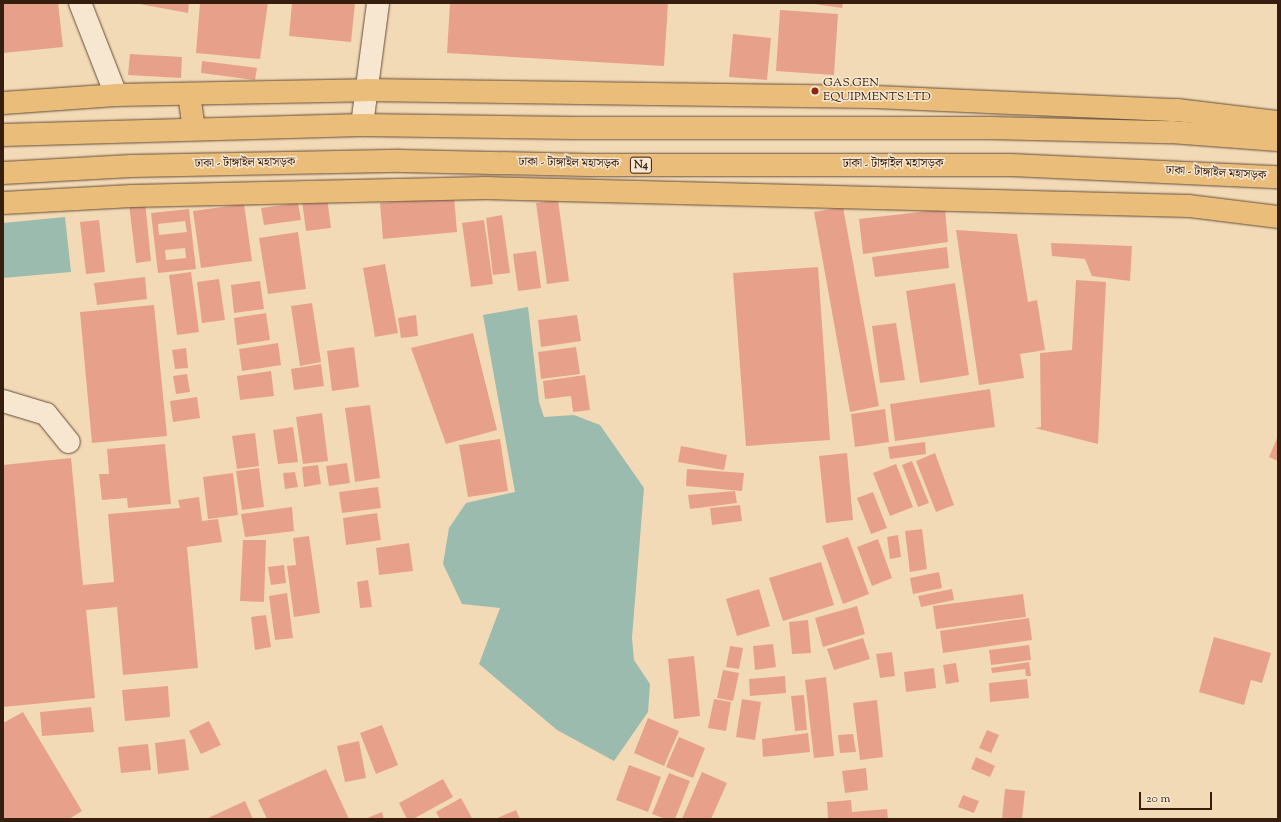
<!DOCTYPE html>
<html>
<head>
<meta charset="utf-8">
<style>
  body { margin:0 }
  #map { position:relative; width:1281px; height:822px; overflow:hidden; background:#f3dab6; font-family:"Sorts Mill Goudy","Noto Serif Bengali",serif }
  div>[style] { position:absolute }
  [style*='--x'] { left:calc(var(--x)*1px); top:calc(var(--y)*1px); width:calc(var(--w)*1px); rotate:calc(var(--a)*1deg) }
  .water>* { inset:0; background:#9bbbae }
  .building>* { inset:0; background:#e7a18b }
  .roads { filter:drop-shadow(0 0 1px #654d39) drop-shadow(0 0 1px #654d39) }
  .minor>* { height:22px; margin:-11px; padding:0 11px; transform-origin:11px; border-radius:11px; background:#f7e7d0 }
  .major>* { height:22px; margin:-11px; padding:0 11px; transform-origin:11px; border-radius:11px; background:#eabd7b }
  .highway>* { height:22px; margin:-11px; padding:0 11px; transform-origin:11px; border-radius:11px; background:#eabd7b }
  .dots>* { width:11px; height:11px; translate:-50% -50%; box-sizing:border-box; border:2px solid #f7e7d0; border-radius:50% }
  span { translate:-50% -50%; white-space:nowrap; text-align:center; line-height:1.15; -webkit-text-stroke:3px #f7e7d0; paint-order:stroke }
  .shield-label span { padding:1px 3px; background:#f7e7d0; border:1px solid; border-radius:3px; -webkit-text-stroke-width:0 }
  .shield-label { font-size:11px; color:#361e0f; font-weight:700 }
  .poi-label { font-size:12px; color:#361e0f }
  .left { translate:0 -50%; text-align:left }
  .street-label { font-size:12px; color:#361e0f }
  .frame { position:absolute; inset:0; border:4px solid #361e0f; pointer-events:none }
  .scale { position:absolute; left:1139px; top:792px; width:73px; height:18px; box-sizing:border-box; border:2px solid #361e0f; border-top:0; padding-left:5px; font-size:12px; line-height:14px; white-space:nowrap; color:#361e0f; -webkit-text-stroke:3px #f7e7d0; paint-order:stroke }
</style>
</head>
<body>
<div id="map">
  <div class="water">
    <i style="clip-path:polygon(65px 217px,71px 272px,3px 278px,3px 223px)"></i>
    <i style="clip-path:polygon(528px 307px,539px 402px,544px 417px,574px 415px,600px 425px,644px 488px,632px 638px,634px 660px,650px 684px,648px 712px,614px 761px,557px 730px,479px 664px,500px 608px,462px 604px,443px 564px,449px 528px,466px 503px,515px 492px,483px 315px)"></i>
  </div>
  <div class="building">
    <i style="clip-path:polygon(3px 3px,58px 3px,63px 47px,3px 53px)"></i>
    <i style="clip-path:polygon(134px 3px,189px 3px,188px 13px)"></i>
    <i style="clip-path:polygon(200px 3px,268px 3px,260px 59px,196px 53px)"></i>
    <i style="clip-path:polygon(292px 3px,355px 3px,351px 42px,289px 36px)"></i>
    <i style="clip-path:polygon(450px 3px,668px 3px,664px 66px,447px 53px)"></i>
    <i style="clip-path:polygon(808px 3px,843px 3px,842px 8px)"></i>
    <i style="clip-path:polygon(780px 10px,838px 14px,834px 75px,776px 71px)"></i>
    <i style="clip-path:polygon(733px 34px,771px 38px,767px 80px,729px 77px)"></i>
    <i style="clip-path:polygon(130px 54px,182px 57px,181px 78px,128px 75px)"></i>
    <i style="clip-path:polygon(202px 61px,257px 68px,255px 80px,201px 73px)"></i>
    <i style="clip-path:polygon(454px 197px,457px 232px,383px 239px,380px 203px)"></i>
    <i style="clip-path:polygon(327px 198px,331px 228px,306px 231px,302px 201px)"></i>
    <i style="clip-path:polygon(558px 200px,569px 281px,547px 284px,536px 203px)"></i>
    <i style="clip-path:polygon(145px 202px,151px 261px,136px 263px,129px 204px)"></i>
    <i style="clip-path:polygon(298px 203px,301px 220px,264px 225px,261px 208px)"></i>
    <i style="clip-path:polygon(244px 204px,252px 261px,201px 268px,193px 211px)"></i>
    <i style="clip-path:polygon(843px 207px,879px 406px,850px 412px,814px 212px)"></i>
    <i style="clip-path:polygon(evenodd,189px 209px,196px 269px,158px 273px,151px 213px,189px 209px,185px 221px,187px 232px,159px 235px,158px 224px,185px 221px,189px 209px,185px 248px,186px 258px,166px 260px,165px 250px,185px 248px)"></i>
    <i style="clip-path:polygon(945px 209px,948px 242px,863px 254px,859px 219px)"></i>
    <i style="clip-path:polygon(502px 215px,510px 273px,493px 275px,486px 218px)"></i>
    <i style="clip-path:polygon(99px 220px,105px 272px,86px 274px,80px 222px)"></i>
    <i style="clip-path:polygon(484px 220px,493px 284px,471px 287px,462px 223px)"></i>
    <i style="clip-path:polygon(956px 230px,1017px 234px,1028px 302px,1037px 300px,1045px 350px,1020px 354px,1024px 378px,979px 385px)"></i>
    <i style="clip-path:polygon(298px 232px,306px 289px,268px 294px,259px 238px)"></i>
    <i style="clip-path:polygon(1051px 243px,1132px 246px,1130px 281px,1092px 276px,1085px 259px,1052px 256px)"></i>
    <i style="clip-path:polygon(947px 247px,949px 268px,875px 277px,872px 257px)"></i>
    <i style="clip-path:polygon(536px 251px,541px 288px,518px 291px,513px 254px)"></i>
    <i style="clip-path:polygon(385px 264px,398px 333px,375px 337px,363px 268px)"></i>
    <i style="clip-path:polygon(818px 267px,830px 440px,746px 446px,733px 273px)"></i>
    <i style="clip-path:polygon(191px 272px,199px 332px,177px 335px,169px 275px)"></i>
    <i style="clip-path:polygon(145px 277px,147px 299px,97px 305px,94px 283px)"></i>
    <i style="clip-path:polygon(219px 279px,225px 320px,202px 323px,197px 282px)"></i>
    <i style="clip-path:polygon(1076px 280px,1106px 282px,1098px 444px,1035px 428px,1041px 427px,1040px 353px,1072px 350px)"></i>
    <i style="clip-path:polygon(260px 281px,264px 309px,234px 313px,231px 285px)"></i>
    <i style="clip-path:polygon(955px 283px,969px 375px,920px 383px,906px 291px)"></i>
    <i style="clip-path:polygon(312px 303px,321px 362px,300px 366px,291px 306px)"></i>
    <i style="clip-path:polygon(154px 305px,167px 436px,92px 443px,80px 312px)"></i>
    <i style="clip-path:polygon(266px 313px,270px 340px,237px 345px,234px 318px)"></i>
    <i style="clip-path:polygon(416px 315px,418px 336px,401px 338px,398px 318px)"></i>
    <i style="clip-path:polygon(577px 315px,581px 341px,541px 347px,538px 320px)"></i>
    <i style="clip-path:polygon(896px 323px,905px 380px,880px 383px,872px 326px)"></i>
    <i style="clip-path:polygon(473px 333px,497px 430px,446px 444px,411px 348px)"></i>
    <i style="clip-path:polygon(278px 343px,281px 365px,242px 371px,239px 349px)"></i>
    <i style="clip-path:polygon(354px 347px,359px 387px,332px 391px,327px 351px)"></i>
    <i style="clip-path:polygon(576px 347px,580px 374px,541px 379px,538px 352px)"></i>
    <i style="clip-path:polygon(186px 348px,188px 368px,175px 369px,172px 350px)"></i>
    <i style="clip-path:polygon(321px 364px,324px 386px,294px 390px,291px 369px)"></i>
    <i style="clip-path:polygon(271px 371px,274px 396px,240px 400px,237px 376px)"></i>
    <i style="clip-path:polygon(187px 374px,190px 392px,176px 394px,173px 376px)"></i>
    <i style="clip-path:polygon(585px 375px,590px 410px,573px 412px,571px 396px,545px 399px,543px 381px)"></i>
    <i style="clip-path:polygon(990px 389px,995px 427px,895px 441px,890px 404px)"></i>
    <i style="clip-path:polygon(197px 397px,200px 418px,173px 422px,170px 401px)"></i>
    <i style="clip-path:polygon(370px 405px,380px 478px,355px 482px,345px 408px)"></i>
    <i style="clip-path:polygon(885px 409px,889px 442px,855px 447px,851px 414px)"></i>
    <i style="clip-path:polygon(322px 413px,328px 461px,303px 464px,296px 417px)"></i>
    <i style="clip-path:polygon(293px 427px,298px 462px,278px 464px,273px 430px)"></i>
    <i style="clip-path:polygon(255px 433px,259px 466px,237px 469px,232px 436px)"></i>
    <i style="clip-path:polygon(1278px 436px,1278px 461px,1269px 457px)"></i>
    <i style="clip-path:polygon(500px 439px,508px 491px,468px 497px,459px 445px)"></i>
    <i style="clip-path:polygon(925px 442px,926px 454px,890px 459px,888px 447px)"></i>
    <i style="clip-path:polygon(165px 444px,171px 504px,128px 508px,127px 498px,102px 500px,99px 474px,109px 474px,107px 449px)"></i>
    <i style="clip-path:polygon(681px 446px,727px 455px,724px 470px,678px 462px)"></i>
    <i style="clip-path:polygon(847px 453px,853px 520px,826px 523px,819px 456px)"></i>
    <i style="clip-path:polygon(935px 453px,954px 505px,936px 512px,916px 461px)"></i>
    <i style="clip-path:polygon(71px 458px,83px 585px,114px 582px,108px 514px,180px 508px,178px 500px,199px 497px,202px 521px,218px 519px,222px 542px,187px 547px,198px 668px,123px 675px,117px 607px,86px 610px,95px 698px,3px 707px,3px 465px)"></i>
    <i style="clip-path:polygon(912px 461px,929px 503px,918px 507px,902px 465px)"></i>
    <i style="clip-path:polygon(347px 463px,350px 483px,329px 486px,326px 466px)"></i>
    <i style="clip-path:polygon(896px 464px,913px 507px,890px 516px,873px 473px)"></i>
    <i style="clip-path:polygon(318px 465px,321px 484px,304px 487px,302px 467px)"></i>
    <i style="clip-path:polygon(259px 468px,264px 507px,242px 510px,236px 471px)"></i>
    <i style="clip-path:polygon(687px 469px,744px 473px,742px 491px,686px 486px)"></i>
    <i style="clip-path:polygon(295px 472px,298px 487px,285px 489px,283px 473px)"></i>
    <i style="clip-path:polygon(233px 473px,238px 515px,208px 519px,203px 477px)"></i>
    <i style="clip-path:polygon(378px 487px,381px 508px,342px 513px,339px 492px)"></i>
    <i style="clip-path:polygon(735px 491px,737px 503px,690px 509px,688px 495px)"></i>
    <i style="clip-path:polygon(873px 492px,887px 528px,871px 534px,857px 498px)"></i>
    <i style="clip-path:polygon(740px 505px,742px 521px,712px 525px,710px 508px)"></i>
    <i style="clip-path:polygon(292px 507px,294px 531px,245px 537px,241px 514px)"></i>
    <i style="clip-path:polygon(377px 513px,381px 540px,346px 545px,343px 518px)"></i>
    <i style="clip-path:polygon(922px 529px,927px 569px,910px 572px,905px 531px)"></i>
    <i style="clip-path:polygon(898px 535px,901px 557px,890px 559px,887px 537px)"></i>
    <i style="clip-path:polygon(309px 536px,320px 613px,294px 617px,287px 566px,296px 565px,293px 538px)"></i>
    <i style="clip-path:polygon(848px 537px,869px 594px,843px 604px,822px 546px)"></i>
    <i style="clip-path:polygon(878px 539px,892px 578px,872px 586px,857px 547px)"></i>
    <i style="clip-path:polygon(243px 540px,266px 540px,264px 602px,240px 601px)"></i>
    <i style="clip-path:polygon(409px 543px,413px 571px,379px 575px,376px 548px)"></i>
    <i style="clip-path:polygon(821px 562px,834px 605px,783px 621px,769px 578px)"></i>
    <i style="clip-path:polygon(284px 565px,286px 583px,271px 585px,268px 567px)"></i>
    <i style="clip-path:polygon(939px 572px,942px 588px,913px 594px,910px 578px)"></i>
    <i style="clip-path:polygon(368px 580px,372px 607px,360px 608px,357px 582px)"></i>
    <i style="clip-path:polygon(759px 589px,770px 626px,737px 636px,726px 599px)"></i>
    <i style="clip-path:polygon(952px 589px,954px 600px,921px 607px,918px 596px)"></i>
    <i style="clip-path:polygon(287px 593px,293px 638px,275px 640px,269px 596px)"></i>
    <i style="clip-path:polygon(1023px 594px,1026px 617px,936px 629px,933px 606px)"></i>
    <i style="clip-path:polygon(857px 606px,865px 634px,823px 647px,815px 618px)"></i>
    <i style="clip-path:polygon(266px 615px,271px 647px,255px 650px,251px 617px)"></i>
    <i style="clip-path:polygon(1029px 618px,1032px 640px,943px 653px,940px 631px)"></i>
    <i style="clip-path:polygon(808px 620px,811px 653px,792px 654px,789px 622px)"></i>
    <i style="clip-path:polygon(1214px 637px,1271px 653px,1262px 683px,1251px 680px,1244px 705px,1199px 692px)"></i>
    <i style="clip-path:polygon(863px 638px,870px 659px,834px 670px,827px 649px)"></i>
    <i style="clip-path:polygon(773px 644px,776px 667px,755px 670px,753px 646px)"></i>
    <i style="clip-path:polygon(1029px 645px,1031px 660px,991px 665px,989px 650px)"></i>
    <i style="clip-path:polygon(730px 646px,743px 648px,739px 669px,726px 667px)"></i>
    <i style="clip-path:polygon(892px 652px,895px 676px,880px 678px,876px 654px)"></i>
    <i style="clip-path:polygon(694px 656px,700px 716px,674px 719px,668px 659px)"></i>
    <i style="clip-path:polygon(1029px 662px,1031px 676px,1026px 676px,1025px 669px,992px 673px,991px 668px)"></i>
    <i style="clip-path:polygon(956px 663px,959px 682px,946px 684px,943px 665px)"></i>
    <i style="clip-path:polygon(934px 668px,936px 688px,906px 692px,904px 672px)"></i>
    <i style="clip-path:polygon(723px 670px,739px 673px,733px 701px,717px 698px)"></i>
    <i style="clip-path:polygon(785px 676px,786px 693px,750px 696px,749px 679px)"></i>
    <i style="clip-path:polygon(826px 677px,834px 756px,814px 758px,805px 680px)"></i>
    <i style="clip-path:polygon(1027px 679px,1029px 698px,990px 702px,989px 683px)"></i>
    <i style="clip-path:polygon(168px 686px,170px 717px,125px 721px,122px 690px)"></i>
    <i style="clip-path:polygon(804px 695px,807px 730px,795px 731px,791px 696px)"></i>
    <i style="clip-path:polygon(714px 699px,731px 702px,726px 731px,708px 728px)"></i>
    <i style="clip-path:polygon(742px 699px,761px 702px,755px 740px,736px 737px)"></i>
    <i style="clip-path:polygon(877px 700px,883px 757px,860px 760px,853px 703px)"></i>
    <i style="clip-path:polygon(91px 707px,94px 732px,42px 736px,40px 712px)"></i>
    <i style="clip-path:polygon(23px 712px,82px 811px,69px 819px,3px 819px,3px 723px)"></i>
    <i style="clip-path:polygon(648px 718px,679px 731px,664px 766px,634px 753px)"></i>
    <i style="clip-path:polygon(209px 721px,221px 745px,201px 754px,189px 731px)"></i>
    <i style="clip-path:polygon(382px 725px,398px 765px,376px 774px,360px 733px)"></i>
    <i style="clip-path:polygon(987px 730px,999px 735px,991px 753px,979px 748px)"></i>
    <i style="clip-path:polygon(808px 733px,810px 752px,763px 757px,762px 739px)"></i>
    <i style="clip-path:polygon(853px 734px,856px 752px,840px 753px,838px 735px)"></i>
    <i style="clip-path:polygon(679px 737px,705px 748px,693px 778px,666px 767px)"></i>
    <i style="clip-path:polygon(185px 739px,189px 770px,158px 774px,155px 743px)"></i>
    <i style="clip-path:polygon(359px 741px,366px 778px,345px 782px,337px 746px)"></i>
    <i style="clip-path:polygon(148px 744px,151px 770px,121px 773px,118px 747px)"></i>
    <i style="clip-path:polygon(976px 757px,995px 766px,990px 777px,971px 769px)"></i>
    <i style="clip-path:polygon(629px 765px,661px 777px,648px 812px,616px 800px)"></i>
    <i style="clip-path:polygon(866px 768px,868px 790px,845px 793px,842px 771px)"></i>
    <i style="clip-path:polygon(326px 769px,349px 819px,267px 819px,258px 800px)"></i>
    <i style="clip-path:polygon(702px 772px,727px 783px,711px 819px,682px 819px)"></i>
    <i style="clip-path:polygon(669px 773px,690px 781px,675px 819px,666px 819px,652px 814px)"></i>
    <i style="clip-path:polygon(443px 779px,453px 797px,413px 819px,407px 819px,399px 803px)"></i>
    <i style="clip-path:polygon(1005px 789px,1025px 791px,1022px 819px,1002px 819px)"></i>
    <i style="clip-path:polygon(963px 795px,979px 801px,974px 813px,958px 807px)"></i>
    <i style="clip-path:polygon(461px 798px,472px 818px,440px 819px,436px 812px)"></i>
    <i style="clip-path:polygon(851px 800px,852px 812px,887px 809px,888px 819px,828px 819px,827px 802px)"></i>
    <i style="clip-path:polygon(245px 801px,253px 819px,206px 819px)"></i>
    <i style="clip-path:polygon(516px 810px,520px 819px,495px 819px)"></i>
    <i style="clip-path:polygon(382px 812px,384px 819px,365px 819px)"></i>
  </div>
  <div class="roads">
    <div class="minor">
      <i style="--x:80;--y:3;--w:99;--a:68.6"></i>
      <i style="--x:362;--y:125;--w:123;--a:-82.5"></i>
      <i style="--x:3;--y:401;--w:45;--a:16.8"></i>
      <i style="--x:46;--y:414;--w:36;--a:51"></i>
    </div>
    <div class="major">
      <i style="--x:3;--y:103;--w:113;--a:-4"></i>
      <i style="--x:116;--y:95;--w:250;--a:-1.1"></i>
      <i style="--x:366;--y:90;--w:509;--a:0.79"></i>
      <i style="--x:875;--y:97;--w:302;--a:2.5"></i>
      <i style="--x:1177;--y:110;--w:102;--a:6.8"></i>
      <i style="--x:3;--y:203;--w:129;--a:-3.1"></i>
      <i style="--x:132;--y:196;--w:354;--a:-1.3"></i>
      <i style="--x:486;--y:188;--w:703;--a:1.47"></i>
      <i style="--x:1189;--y:206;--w:90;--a:7"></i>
    </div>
    <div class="highway">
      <i style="--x:189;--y:94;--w:34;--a:82"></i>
      <i style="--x:3;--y:135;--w:359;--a:-1.6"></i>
      <i style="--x:362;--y:125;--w:212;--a:0.8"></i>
      <i style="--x:574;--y:128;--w:415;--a:0"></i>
      <i style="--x:989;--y:128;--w:182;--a:1.3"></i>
      <i style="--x:1171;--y:132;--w:107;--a:4.3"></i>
      <i style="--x:3;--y:173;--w:128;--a:-3.1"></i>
      <i style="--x:131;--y:166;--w:270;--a:-1.1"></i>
      <i style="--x:401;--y:161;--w:187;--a:1.2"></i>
      <i style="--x:588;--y:165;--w:421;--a:0"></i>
      <i style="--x:1009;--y:165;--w:269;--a:2.6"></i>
    </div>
  </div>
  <div class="dots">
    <i style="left:815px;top:91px;background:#8f2418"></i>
  </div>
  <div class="shield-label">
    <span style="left:641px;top:165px">N4</span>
  </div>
  <div class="poi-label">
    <span class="left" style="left:823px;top:91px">GAS GEN<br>EQUIPMENTS LTD</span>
  </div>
  <div class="street-label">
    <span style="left:245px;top:164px;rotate:-1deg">ঢাকা - টাঙ্গাইল মহাসড়ক</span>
    <span style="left:569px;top:164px;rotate:1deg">ঢাকা - টাঙ্গাইল মহাসড়ক</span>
    <span style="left:893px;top:165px">ঢাকা - টাঙ্গাইল মহাসড়ক</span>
    <span style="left:1216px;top:174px;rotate:3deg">ঢাকা - টাঙ্গাইল মহাসড়ক</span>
  </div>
  <div class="frame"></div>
  <div class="scale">20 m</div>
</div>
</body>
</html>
